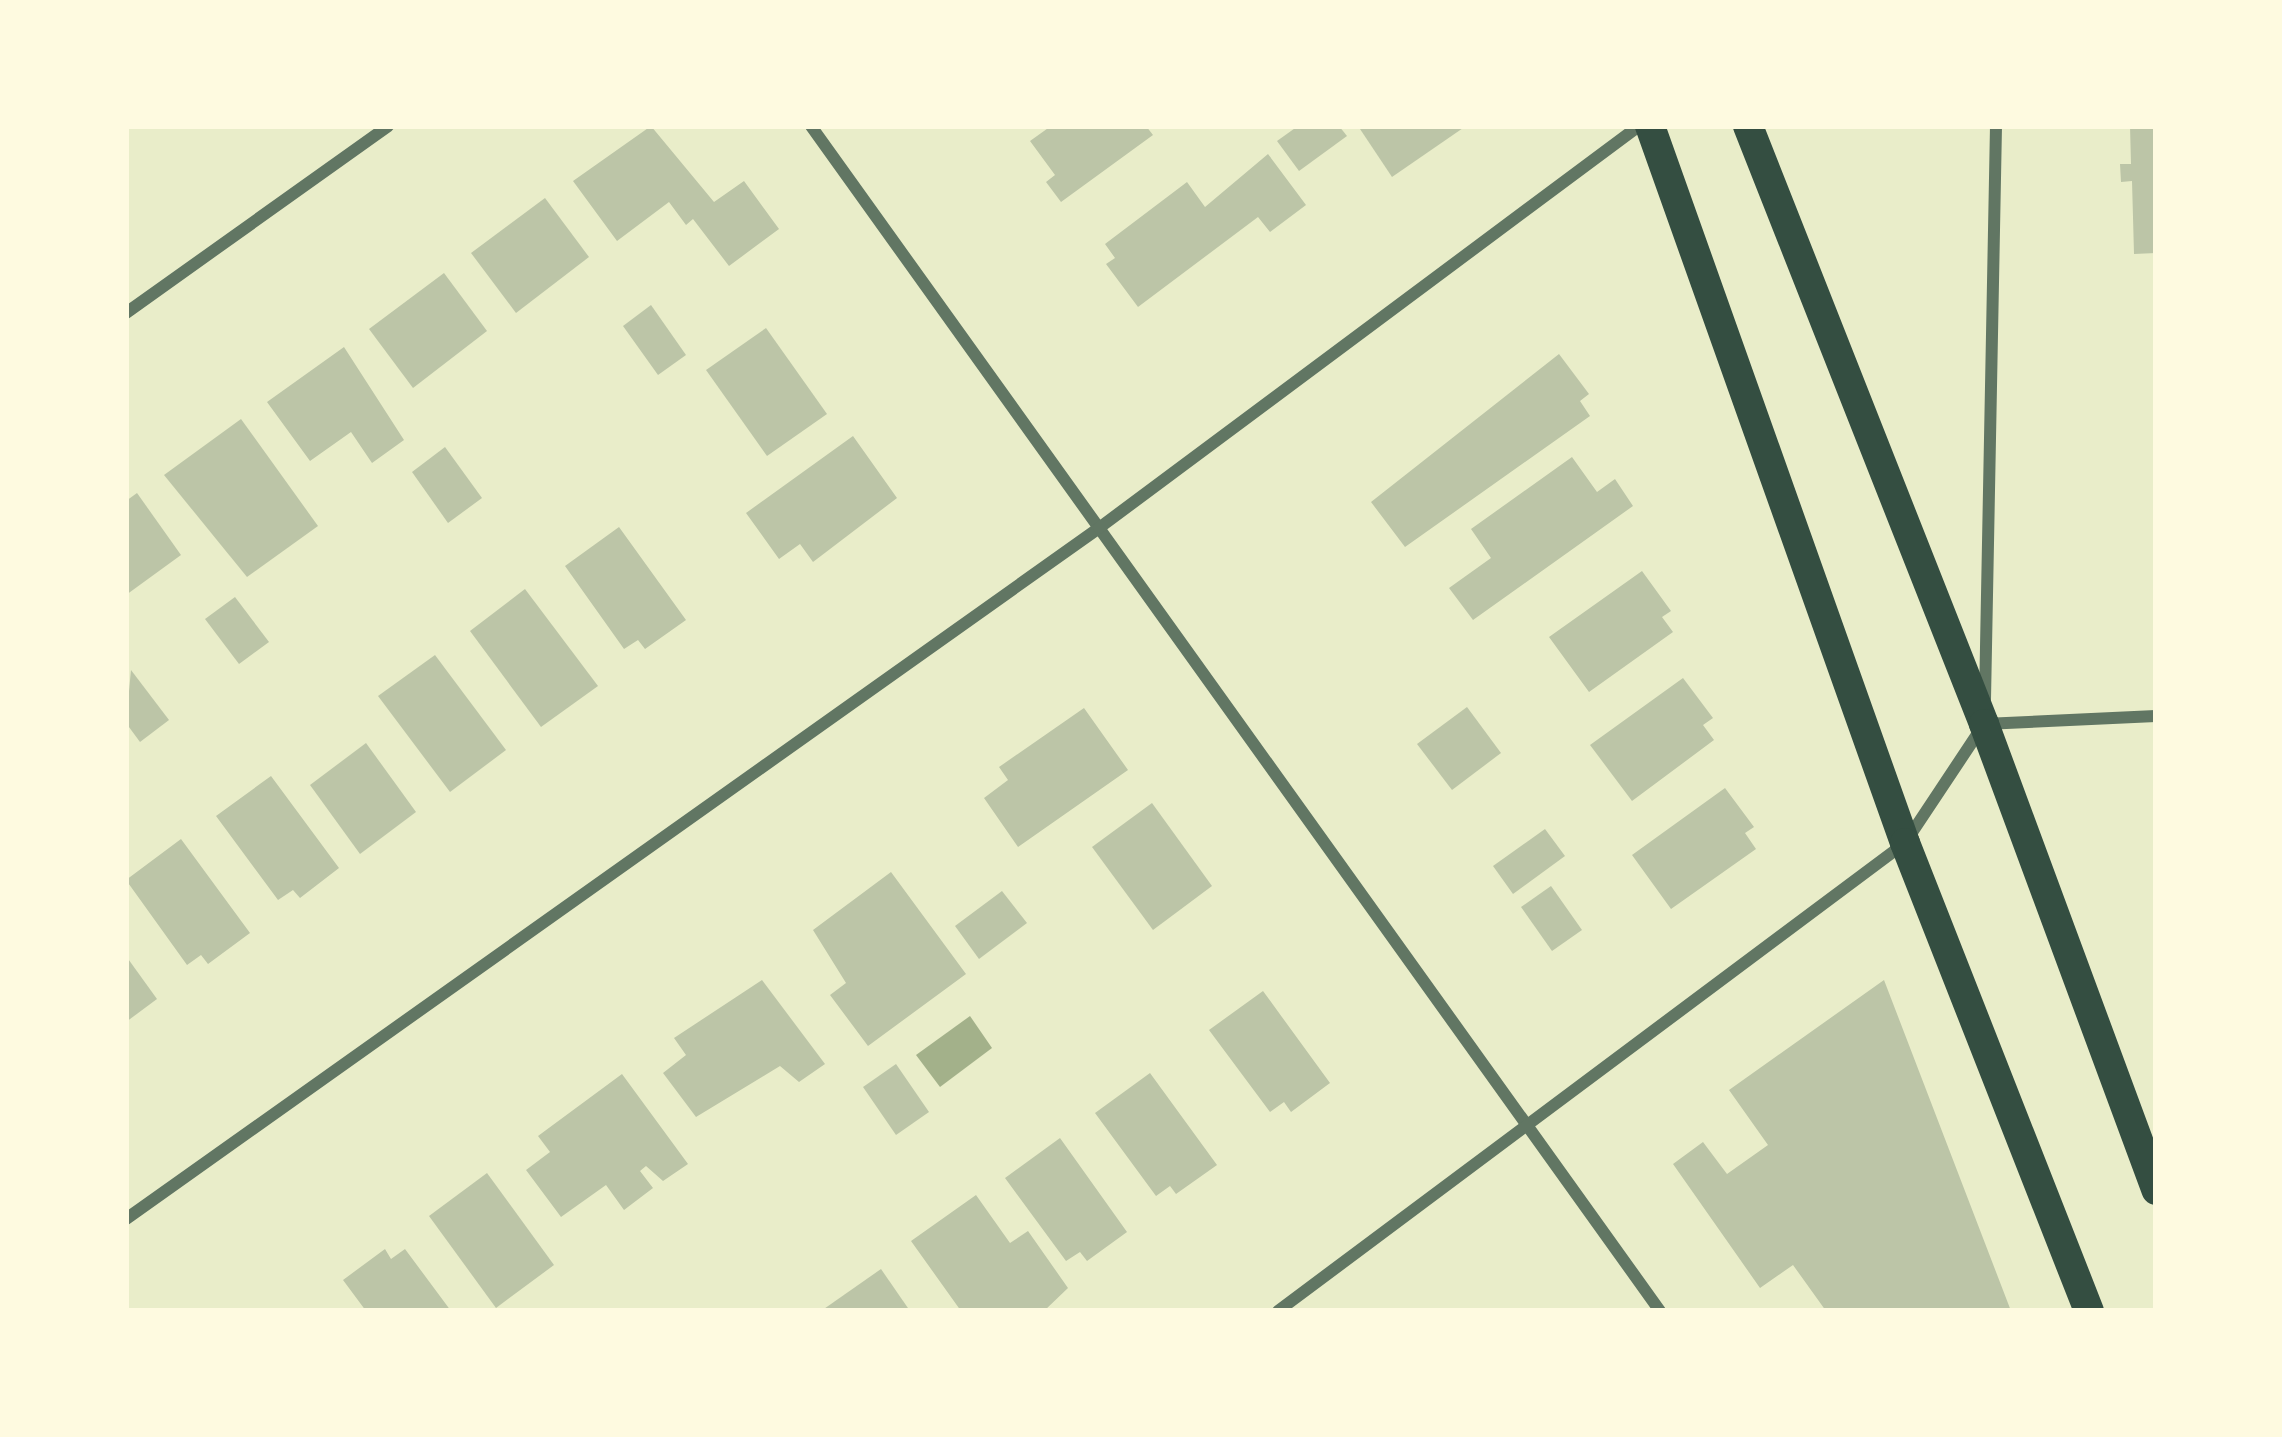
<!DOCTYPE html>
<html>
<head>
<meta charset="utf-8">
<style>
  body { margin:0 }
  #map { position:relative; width:2282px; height:1437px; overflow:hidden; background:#e9edc9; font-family:"Titillium Web",sans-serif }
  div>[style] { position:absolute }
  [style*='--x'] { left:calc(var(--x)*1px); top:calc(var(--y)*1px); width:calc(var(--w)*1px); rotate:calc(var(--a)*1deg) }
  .water>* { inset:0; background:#a3b18a }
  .building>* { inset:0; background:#bcc5a7 }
  .minor>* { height:12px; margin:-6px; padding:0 6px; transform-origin:6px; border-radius:6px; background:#617663 }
  .primary>* { height:30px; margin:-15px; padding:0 15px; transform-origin:15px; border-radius:15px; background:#344e41 }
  span { translate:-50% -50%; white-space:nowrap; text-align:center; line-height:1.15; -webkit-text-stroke:9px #fefae0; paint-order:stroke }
  .frame { position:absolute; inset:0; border:129px solid #fefae0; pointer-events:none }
</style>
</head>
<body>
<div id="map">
  <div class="water">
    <i style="clip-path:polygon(970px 1016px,992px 1048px,940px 1087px,916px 1055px)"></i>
  </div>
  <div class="building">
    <i style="clip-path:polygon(651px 126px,714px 202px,744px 181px,779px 229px,729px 266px,693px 219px,686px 225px,669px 202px,617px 241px,573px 181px)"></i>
    <i style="clip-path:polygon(1051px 126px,1146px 126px,1153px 135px,1061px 202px,1046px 182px,1055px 175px,1030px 141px)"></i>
    <i style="clip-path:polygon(1298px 126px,1339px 126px,1347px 136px,1299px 171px,1277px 141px)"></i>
    <i style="clip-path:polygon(1358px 126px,1466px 126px,1392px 177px)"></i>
    <i style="clip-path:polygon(2130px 126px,2156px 126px,2156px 253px,2134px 254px,2132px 181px,2121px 182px,2120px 164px,2131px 164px)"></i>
    <i style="clip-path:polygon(1268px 154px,1306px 205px,1270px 232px,1258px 217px,1138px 307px,1106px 264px,1115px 258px,1105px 244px,1187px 182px,1205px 207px)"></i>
    <i style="clip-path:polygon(545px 198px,589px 257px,516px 313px,471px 253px)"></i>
    <i style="clip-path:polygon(444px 273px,487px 331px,413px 388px,369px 329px)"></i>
    <i style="clip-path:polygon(651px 305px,686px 355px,658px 375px,623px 326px)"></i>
    <i style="clip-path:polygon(766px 328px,827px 414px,767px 456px,706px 370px)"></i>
    <i style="clip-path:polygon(344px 347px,404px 440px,372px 463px,351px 432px,310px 461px,267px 402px)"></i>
    <i style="clip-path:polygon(1559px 354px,1589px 394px,1580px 401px,1590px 416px,1405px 547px,1371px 502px)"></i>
    <i style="clip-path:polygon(241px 419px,318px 526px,247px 577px,164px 475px)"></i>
    <i style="clip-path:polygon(853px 436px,897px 498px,813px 562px,800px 544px,779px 559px,746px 513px)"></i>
    <i style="clip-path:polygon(445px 447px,482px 498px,448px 523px,412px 472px)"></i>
    <i style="clip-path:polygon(1572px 457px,1597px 492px,1615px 479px,1633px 506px,1473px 620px,1449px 588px,1491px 558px,1471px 529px)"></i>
    <i style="clip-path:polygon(137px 493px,181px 555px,126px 595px,126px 501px)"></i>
    <i style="clip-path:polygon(619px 527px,686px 620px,645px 649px,638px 640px,624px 649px,565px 566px)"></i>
    <i style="clip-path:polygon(1642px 571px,1671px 611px,1662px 617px,1673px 632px,1589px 692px,1549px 637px)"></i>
    <i style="clip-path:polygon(525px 589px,598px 686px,541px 727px,470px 631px)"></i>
    <i style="clip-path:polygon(235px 597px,269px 642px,239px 664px,205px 619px)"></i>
    <i style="clip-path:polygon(435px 655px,506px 750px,450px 792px,378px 696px)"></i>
    <i style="clip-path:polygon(131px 670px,169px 720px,140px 742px,126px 723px)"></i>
    <i style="clip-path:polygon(1683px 678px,1713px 718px,1703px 725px,1714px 740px,1632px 801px,1590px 745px)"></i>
    <i style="clip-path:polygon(1467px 707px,1501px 753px,1452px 790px,1417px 744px)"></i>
    <i style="clip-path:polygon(1084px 708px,1128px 770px,1018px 847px,984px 798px,1008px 780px,999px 767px)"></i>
    <i style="clip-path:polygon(366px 743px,416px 812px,360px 854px,310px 785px)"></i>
    <i style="clip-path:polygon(271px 776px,339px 868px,300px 898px,293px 890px,278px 900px,216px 816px)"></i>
    <i style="clip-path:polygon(1725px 788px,1754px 827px,1745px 833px,1756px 849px,1671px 909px,1632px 855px)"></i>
    <i style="clip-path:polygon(1152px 803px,1212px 886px,1153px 930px,1092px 847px)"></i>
    <i style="clip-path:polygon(1545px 829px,1565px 856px,1513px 894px,1493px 866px)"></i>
    <i style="clip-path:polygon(181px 839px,250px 933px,208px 964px,201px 955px,187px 965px,126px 880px)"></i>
    <i style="clip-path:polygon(891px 872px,966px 974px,868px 1046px,830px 995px,846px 983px,813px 930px)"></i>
    <i style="clip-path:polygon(1551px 886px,1582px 930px,1552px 951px,1521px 907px)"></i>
    <i style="clip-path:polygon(1002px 891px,1027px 923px,979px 959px,955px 926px)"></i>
    <i style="clip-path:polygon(126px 956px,157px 999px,126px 1022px)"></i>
    <i style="clip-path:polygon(762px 980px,825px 1064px,799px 1082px,780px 1066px,696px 1117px,663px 1073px,686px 1055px,674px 1038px)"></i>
    <i style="clip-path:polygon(1884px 980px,2011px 1311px,1826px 1311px,1793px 1265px,1760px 1288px,1673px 1164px,1703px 1142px,1727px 1174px,1768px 1145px,1729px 1090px)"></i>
    <i style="clip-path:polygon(1263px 991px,1330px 1083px,1291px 1112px,1284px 1102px,1270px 1112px,1209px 1030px)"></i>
    <i style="clip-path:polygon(896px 1064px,929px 1112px,896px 1135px,863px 1087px)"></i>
    <i style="clip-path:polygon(1150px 1073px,1217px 1165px,1176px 1194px,1170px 1186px,1156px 1196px,1095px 1113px)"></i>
    <i style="clip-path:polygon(622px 1074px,688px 1164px,663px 1181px,646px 1166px,640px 1171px,653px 1188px,624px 1210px,606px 1185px,561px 1217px,526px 1170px,550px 1152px,538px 1136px)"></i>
    <i style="clip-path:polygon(1060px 1138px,1127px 1232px,1087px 1261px,1080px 1252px,1066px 1261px,1005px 1178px)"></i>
    <i style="clip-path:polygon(487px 1173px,554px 1265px,496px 1308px,429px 1216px)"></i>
    <i style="clip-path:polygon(976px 1195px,1010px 1243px,1028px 1231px,1068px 1288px,1044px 1311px,961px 1311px,911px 1241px)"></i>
    <i style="clip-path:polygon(385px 1249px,391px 1259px,405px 1249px,451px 1311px,366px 1311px,343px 1280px)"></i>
    <i style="clip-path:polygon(881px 1269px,910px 1311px,821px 1311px)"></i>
  </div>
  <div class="minor">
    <i style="--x:811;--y:126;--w:1458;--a:54.38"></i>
    <i style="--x:126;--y:313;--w:322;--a:-35.5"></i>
    <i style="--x:1985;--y:699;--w:573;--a:-88.9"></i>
    <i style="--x:126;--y:1219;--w:1193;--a:-35.38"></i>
    <i style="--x:1099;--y:528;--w:673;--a:-36.67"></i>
    <i style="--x:1278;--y:1311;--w:782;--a:-36.74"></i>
    <i style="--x:1905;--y:843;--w:143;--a:-56.4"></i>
    <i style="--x:1984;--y:724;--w:172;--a:-2.7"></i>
  </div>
  <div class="primary">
    <i style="--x:1650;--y:126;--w:761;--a:70.42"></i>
    <i style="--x:1905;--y:843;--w:503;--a:68.54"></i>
    <i style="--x:1748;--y:126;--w:643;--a:68.46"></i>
    <i style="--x:1984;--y:724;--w:497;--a:69.7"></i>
  </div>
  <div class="frame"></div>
</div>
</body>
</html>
